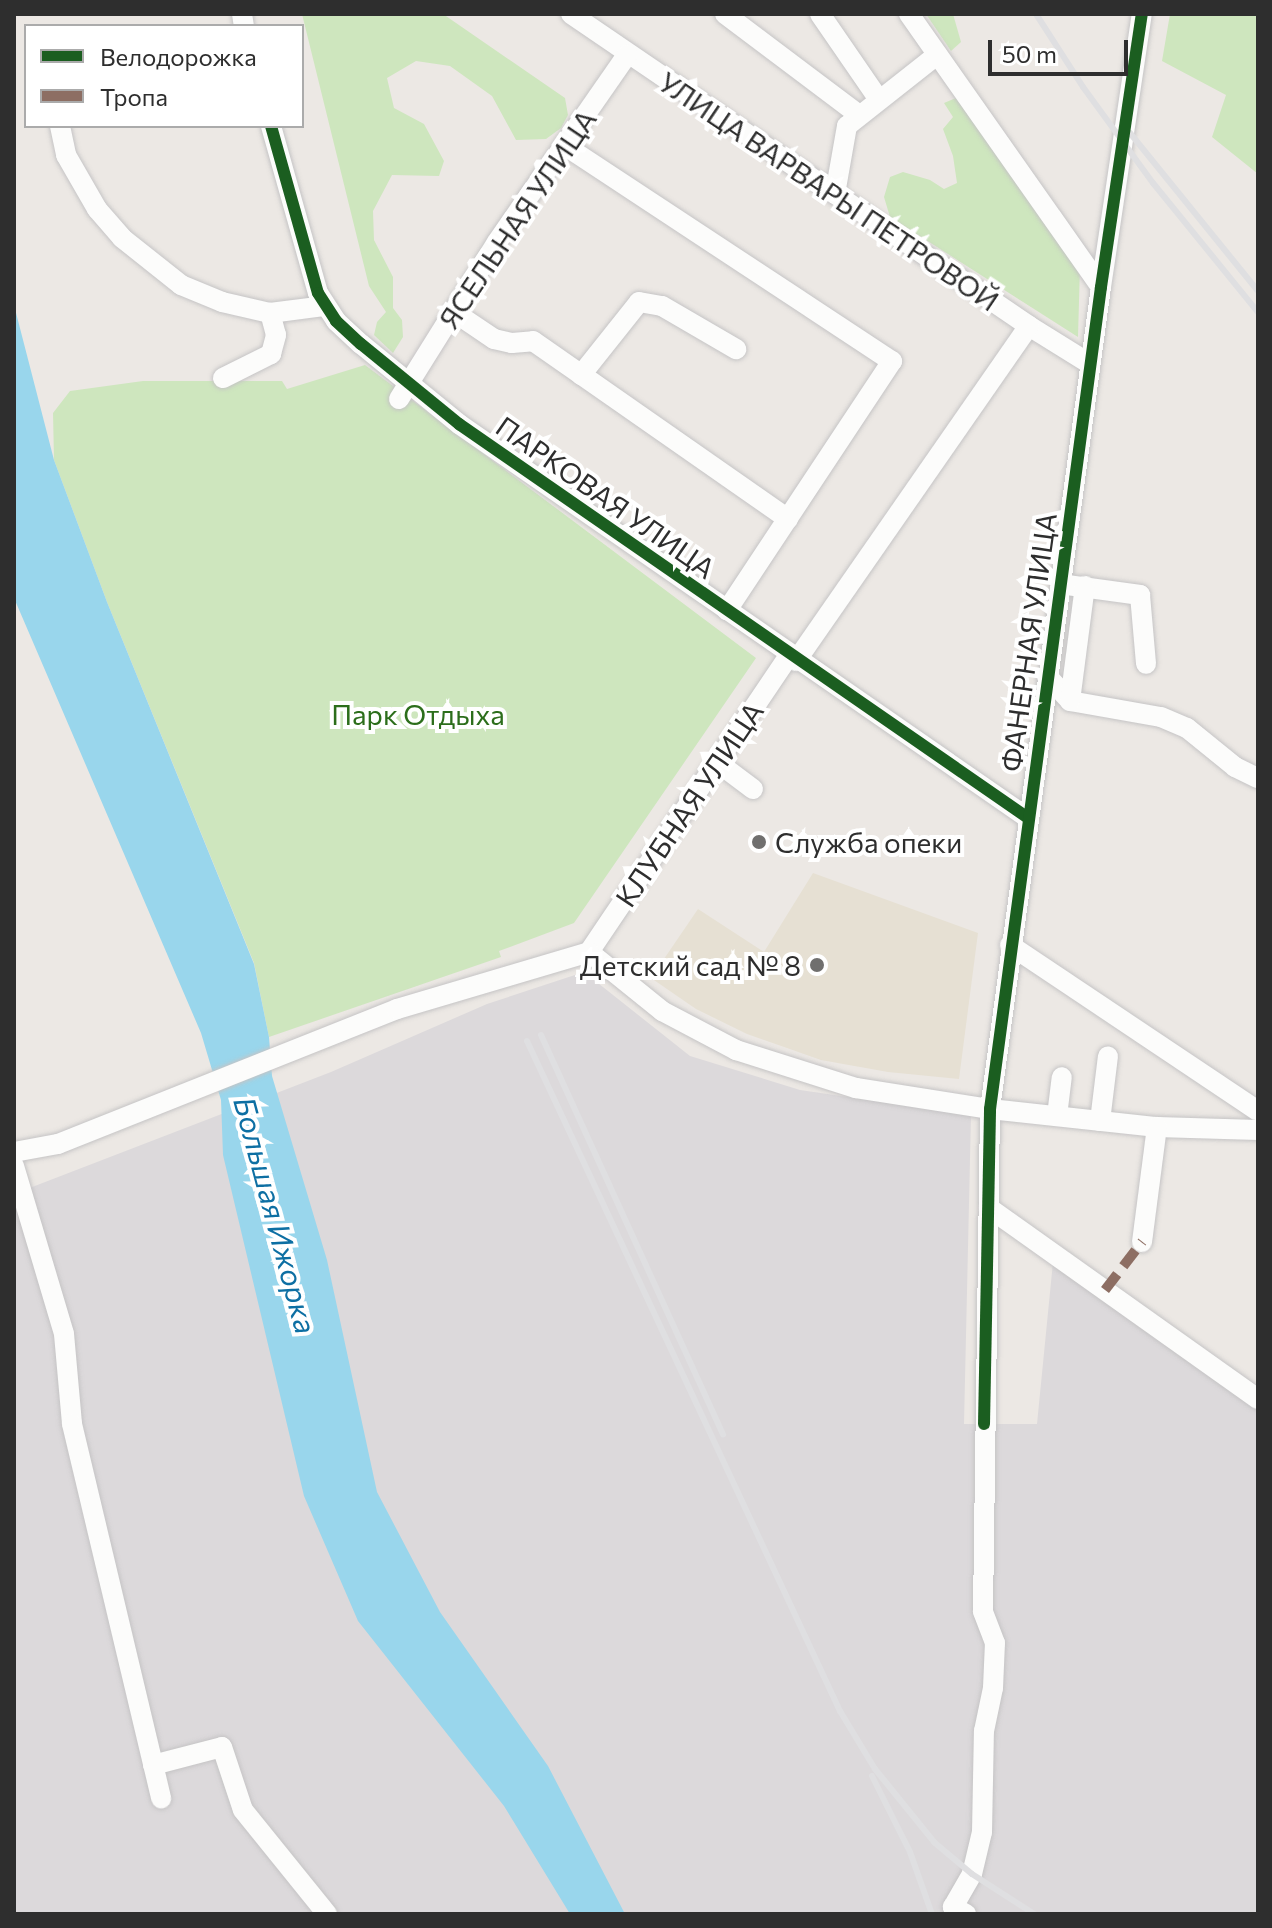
<!DOCTYPE html>
<html>
<head>
<meta charset="utf-8">
<style>
  body { margin:0 }
  #map { position:relative; width:1272px; height:1928px; overflow:hidden; background:#ece8e4; font-family:Commissioner,sans-serif }
  div>[style] { position:absolute }
  [style*='--x'] { left:calc(var(--x)*1px); top:calc(var(--y)*1px); width:calc(var(--w)*1px); rotate:calc(var(--a)*1deg) }
  .industrial>* { inset:0; background:#dcd9db }
  .education>* { inset:0; background:#e6e0d3 }
  .green>* { inset:0; background:#cee6be }
  .water>* { inset:0; background:#99d6ec }
  .roads { filter:drop-shadow(0 0 2px #c5c4c5) drop-shadow(0 0 2px #c5c4c5) }
  .minor>* { height:20px; margin:-10px; padding:0 10px; transform-origin:10px; border-radius:10px; background:#fcfcfb }
  .rail>* { height:6px; margin:-3px; padding:0 3px; transform-origin:3px; border-radius:3px; background:#dfdfe1 }
  .quiet>* { height:10px; margin-top:-5px; transform-origin:0; background:repeating-linear-gradient(90deg,#8d6e63 0 20px,transparent 0 30px) }
  .cycleway>* { height:12px; margin:-6px; padding:0 6px; transform-origin:6px; border-radius:6px; background:#1b5e20 }
  .dots>* { width:22px; height:22px; translate:-50% -50%; box-sizing:border-box; border:4px solid #fff; border-radius:50% }
  span { translate:-50% -50%; white-space:nowrap; text-align:center; line-height:1.15; -webkit-text-stroke:8px #fff; paint-order:stroke }
  .street-label { font-size:28px; color:#2e2e2e }
  .park-label { font-size:28px; color:#2c6e1b }
  .poi-label { font-size:28px; color:#2e2e2e }
  .left { translate:0 -50%; text-align:left }
  .right { translate:-100% -50%; text-align:right }
  .water-label { font-size:30px; color:#0d6fa3; font-style:italic }
  .frame { position:absolute; inset:0; border:16px solid #2e2e2e; pointer-events:none }
  .legend { position:absolute; left:24px; top:24px; width:280px; height:104px; box-sizing:border-box; background:#fff; border:2px solid #ababab; margin:0; padding:10px 14px; list-style:none; font-size:24px; color:#2e2e2e }
  .legend li { display:flex; align-items:center; gap:16px; height:40px }
  .legend b { width:40px; border:2px solid #ababab }
  .scale { position:absolute; left:988px; top:40px; width:140px; height:36px; box-sizing:border-box; border:4px solid #2e2e2e; border-top:0; padding-left:10px; font-size:24px; line-height:28px; white-space:nowrap; color:#2e2e2e; -webkit-text-stroke:6px #fff; paint-order:stroke }
</style>
</head>
<body>
<div id="map">
  <div class="industrial">
    <i style="clip-path:polygon(584px 972px,690px 1056px,800px 1090px,971px 1115px,964px 1424px,1037px 1424px,1053px 1262px,1258px 1410px,1258px 1914px,14px 1914px,14px 1194px,331px 1072px,487px 1004px)"></i>
  </div>
  <div class="education">
    <i style="clip-path:polygon(813px 873px,978px 933px,959px 1079px,888px 1072px,821px 1060px,747px 1034px,696px 1009px,651px 978px,698px 909px,764px 952px)"></i>
  </div>
  <div class="green">
    <i style="clip-path:polygon(302px 14px,443px 14px,565px 98px,568px 115px,561px 128px,546px 139px,516px 140px,492px 96px,450px 66px,416px 61px,387px 78px,394px 108px,424px 124px,444px 161px,439px 176px,392px 175px,373px 211px,374px 240px,393px 277px,393px 308px,402px 320px,403px 337px,393px 353px,374px 335px,377px 322px,386px 312px,369px 286px)"></i>
    <i style="clip-path:polygon(926px 14px,953px 14px,961px 42px,951px 51px)"></i>
    <i style="clip-path:polygon(1170px 14px,1258px 14px,1258px 174px,1212px 137px,1226px 95px,1162px 61px)"></i>
    <i style="clip-path:polygon(956px 98px,1080px 266px,1078px 337px,890px 217px,884px 197px,890px 177px,903px 172px,930px 180px,944px 189px,957px 183px,953px 156px,943px 129px,953px 117px,944px 103px)"></i>
    <i style="clip-path:polygon(365px 365px,756px 658px,574px 923px,499px 951px,501px 957px,269px 1037px,254px 963px,107px 602px,54px 460px,53px 413px,70px 391px,143px 381px,282px 381px,287px 389px)"></i>
  </div>
  <div class="water">
    <i style="clip-path:polygon(14px 305px,54px 460px,107px 602px,254px 964px,269px 1037px,272px 1076px,327px 1260px,377px 1492px,440px 1612px,548px 1766px,625px 1914px,570px 1914px,504px 1806px,358px 1621px,304px 1496px,223px 1155px,221px 1100px,201px 1033px,14px 598px)"></i>
  </div>
  <div class="roads">
    <div class="minor">
      <i style="--x:242;--y:14;--w:12;--a:81"></i>
      <i style="--x:571;--y:14;--w:554;--a:34.26"></i>
      <i style="--x:1029;--y:326;--w:72;--a:31.9"></i>
      <i style="--x:725;--y:14;--w:168;--a:37"></i>
      <i style="--x:820;--y:14;--w:104;--a:55.5"></i>
      <i style="--x:909;--y:14;--w:334;--a:54.9"></i>
      <i style="--x:60;--y:126;--w:30;--a:78"></i>
      <i style="--x:66;--y:155;--w:62;--a:60.1"></i>
      <i style="--x:97;--y:209;--w:38;--a:49"></i>
      <i style="--x:122;--y:238;--w:75;--a:38.5"></i>
      <i style="--x:181;--y:285;--w:44;--a:22.5"></i>
      <i style="--x:222;--y:302;--w:49;--a:12.9"></i>
      <i style="--x:270;--y:313;--w:54;--a:-7.4"></i>
      <i style="--x:271;--y:126;--w:173;--a:74.3"></i>
      <i style="--x:318;--y:293;--w:33;--a:57"></i>
      <i style="--x:336;--y:321;--w:34;--a:43"></i>
      <i style="--x:361;--y:344;--w:127;--a:39.2"></i>
      <i style="--x:459;--y:424;--w:692;--a:34.7"></i>
      <i style="--x:564;--y:145;--w:393;--a:33.4"></i>
      <i style="--x:892;--y:361;--w:299;--a:123.5"></i>
      <i style="--x:835;--y:194;--w:69;--a:-80"></i>
      <i style="--x:847;--y:126;--w:115;--a:-38.3"></i>
      <i style="--x:454;--y:312;--w:48;--a:34"></i>
      <i style="--x:494;--y:339;--w:18;--a:13"></i>
      <i style="--x:512;--y:343;--w:21;--a:-5"></i>
      <i style="--x:533;--y:341;--w:311;--a:34.9"></i>
      <i style="--x:581;--y:375;--w:93;--a:-51.5"></i>
      <i style="--x:639;--y:302;--w:23;--a:10"></i>
      <i style="--x:662;--y:306;--w:86;--a:30.2"></i>
      <i style="--x:223;--y:378;--w:54;--a:-26.6"></i>
      <i style="--x:271;--y:354;--w:20;--a:-75"></i>
      <i style="--x:276;--y:335;--w:23;--a:-105"></i>
      <i style="--x:399;--y:399;--w:185;--a:-58"></i>
      <i style="--x:497;--y:242;--w:228;--a:-55.2"></i>
      <i style="--x:1060;--y:584;--w:81;--a:7.8"></i>
      <i style="--x:1140;--y:595;--w:69;--a:85"></i>
      <i style="--x:796;--y:661;--w:408;--a:-55.2"></i>
      <i style="--x:1047;--y:676;--w:34;--a:47"></i>
      <i style="--x:1070;--y:701;--w:92;--a:10"></i>
      <i style="--x:1161;--y:717;--w:28;--a:23"></i>
      <i style="--x:1187;--y:728;--w:62;--a:39.1"></i>
      <i style="--x:1235;--y:767;--w:25;--a:26"></i>
      <i style="--x:1070;--y:701;--w:116;--a:-82.6"></i>
      <i style="--x:717;--y:762;--w:45;--a:36.9"></i>
      <i style="--x:1010;--y:945;--w:298;--a:33.8"></i>
      <i style="--x:589;--y:952;--w:94;--a:38.9"></i>
      <i style="--x:662;--y:1011;--w:84;--a:27.8"></i>
      <i style="--x:736;--y:1050;--w:126;--a:17.6"></i>
      <i style="--x:856;--y:1088;--w:136;--a:8.9"></i>
      <i style="--x:990;--y:1109;--w:168;--a:6.2"></i>
      <i style="--x:1157;--y:1127;--w:101;--a:1.7"></i>
      <i style="--x:589;--y:952;--w:357;--a:-56"></i>
      <i style="--x:1057;--y:1116;--w:39;--a:-83"></i>
      <i style="--x:1100;--y:1121;--w:65;--a:-83"></i>
      <i style="--x:14;--y:1152;--w:45;--a:-10.3"></i>
      <i style="--x:58;--y:1144;--w:365;--a:-21.7"></i>
      <i style="--x:397;--y:1009;--w:200;--a:-16.5"></i>
      <i style="--x:14;--y:1166;--w:175;--a:73.4"></i>
      <i style="--x:64;--y:1334;--w:90;--a:84.9"></i>
      <i style="--x:72;--y:1424;--w:385;--a:76.6"></i>
      <i style="--x:989;--y:1208;--w:330;--a:35.4"></i>
      <i style="--x:1142;--y:1242;--w:116;--a:-82.6"></i>
      <i style="--x:153;--y:1765;--w:71;--a:-14.6"></i>
      <i style="--x:222;--y:1747;--w:66;--a:71.6"></i>
      <i style="--x:243;--y:1810;--w:134;--a:51.1"></i>
      <i style="--x:966;--y:1914;--w:15;--a:-152"></i>
      <i style="--x:953;--y:1907;--w:38;--a:-60"></i>
      <i style="--x:972;--y:1874;--w:43;--a:-76.6"></i>
      <i style="--x:982;--y:1832;--w:101;--a:-88.9"></i>
      <i style="--x:984;--y:1731;--w:44;--a:-78.2"></i>
      <i style="--x:993;--y:1688;--w:45;--a:-87.5"></i>
      <i style="--x:995;--y:1643;--w:34;--a:-111"></i>
      <i style="--x:983;--y:1611;--w:502;--a:-89.2"></i>
      <i style="--x:990;--y:1109;--w:829;--a:-82.31"></i>
      <i style="--x:1101;--y:287;--w:276;--a:-81.5"></i>
    </div>
  </div>
  <div class="rail">
    <i style="--x:1036;--y:14;--w:87;--a:57.2"></i>
    <i style="--x:1083;--y:87;--w:119;--a:53.9"></i>
    <i style="--x:1153;--y:183;--w:166;--a:50.9"></i>
    <i style="--x:1130;--y:133;--w:203;--a:51"></i>
    <i style="--x:541;--y:1035;--w:439;--a:65.5"></i>
    <i style="--x:527;--y:1041;--w:740;--a:64.96"></i>
    <i style="--x:840;--y:1711;--w:68;--a:58.9"></i>
    <i style="--x:875;--y:1769;--w:95;--a:51"></i>
    <i style="--x:935;--y:1843;--w:48;--a:40"></i>
    <i style="--x:972;--y:1874;--w:74;--a:32.8"></i>
    <i style="--x:872;--y:1776;--w:85;--a:63.4"></i>
    <i style="--x:910;--y:1852;--w:66;--a:70.5"></i>
  </div>
  <div class="quiet">
    <i style="--x:1105;--y:1290;--w:61;--a:-52.4"></i>
  </div>
  <div class="cycleway">
    <i style="--x:271;--y:126;--w:173;--a:74.3"></i>
    <i style="--x:318;--y:293;--w:33;--a:57"></i>
    <i style="--x:336;--y:321;--w:34;--a:43"></i>
    <i style="--x:361;--y:344;--w:127;--a:39.2"></i>
    <i style="--x:459;--y:424;--w:692;--a:34.7"></i>
    <i style="--x:984;--y:1424;--w:315;--a:-88.9"></i>
    <i style="--x:990;--y:1109;--w:829;--a:-82.31"></i>
    <i style="--x:1101;--y:287;--w:276;--a:-81.5"></i>
  </div>
  <div class="dots">
    <i style="left:759px;top:842px;background:#706f6e"></i>
    <i style="left:817px;top:965px;background:#706f6e"></i>
  </div>
  <div class="street-label">
    <span style="left:829px;top:191px;rotate:34deg">УЛИЦА ВАРВАРЫ ПЕТРОВОЙ</span>
    <span style="left:517px;top:219px;rotate:-56deg">ЯСЕЛЬНАЯ УЛИЦА</span>
    <span style="left:606px;top:497px;rotate:35deg">ПАРКОВАЯ УЛИЦА</span>
    <span style="left:1028px;top:642px;rotate:-82deg">ФАНЕРНАЯ УЛИЦА</span>
    <span style="left:689px;top:804px;rotate:-56deg">КЛУБНАЯ УЛИЦА</span>
  </div>
  <div class="park-label">
    <span style="left:418px;top:714px">Парк Отдыха</span>
  </div>
  <div class="poi-label">
    <span class="left" style="left:775px;top:842px">Служба опеки</span>
    <span class="right" style="left:801px;top:965px">Детский сад № 8</span>
  </div>
  <div class="water-label">
    <span style="left:276px;top:1215px;rotate:75deg">Большая Ижорка</span>
  </div>
  <div class="frame"></div>
  <ul class="legend">
  <li><b style="height:10px;background:#1b5e20"></b>Велодорожка</li>
  <li><b style="height:10px;background:#8d6e63"></b>Тропа</li>
  </ul>
  <div class="scale">50 m</div>
</div>
</body>
</html>
